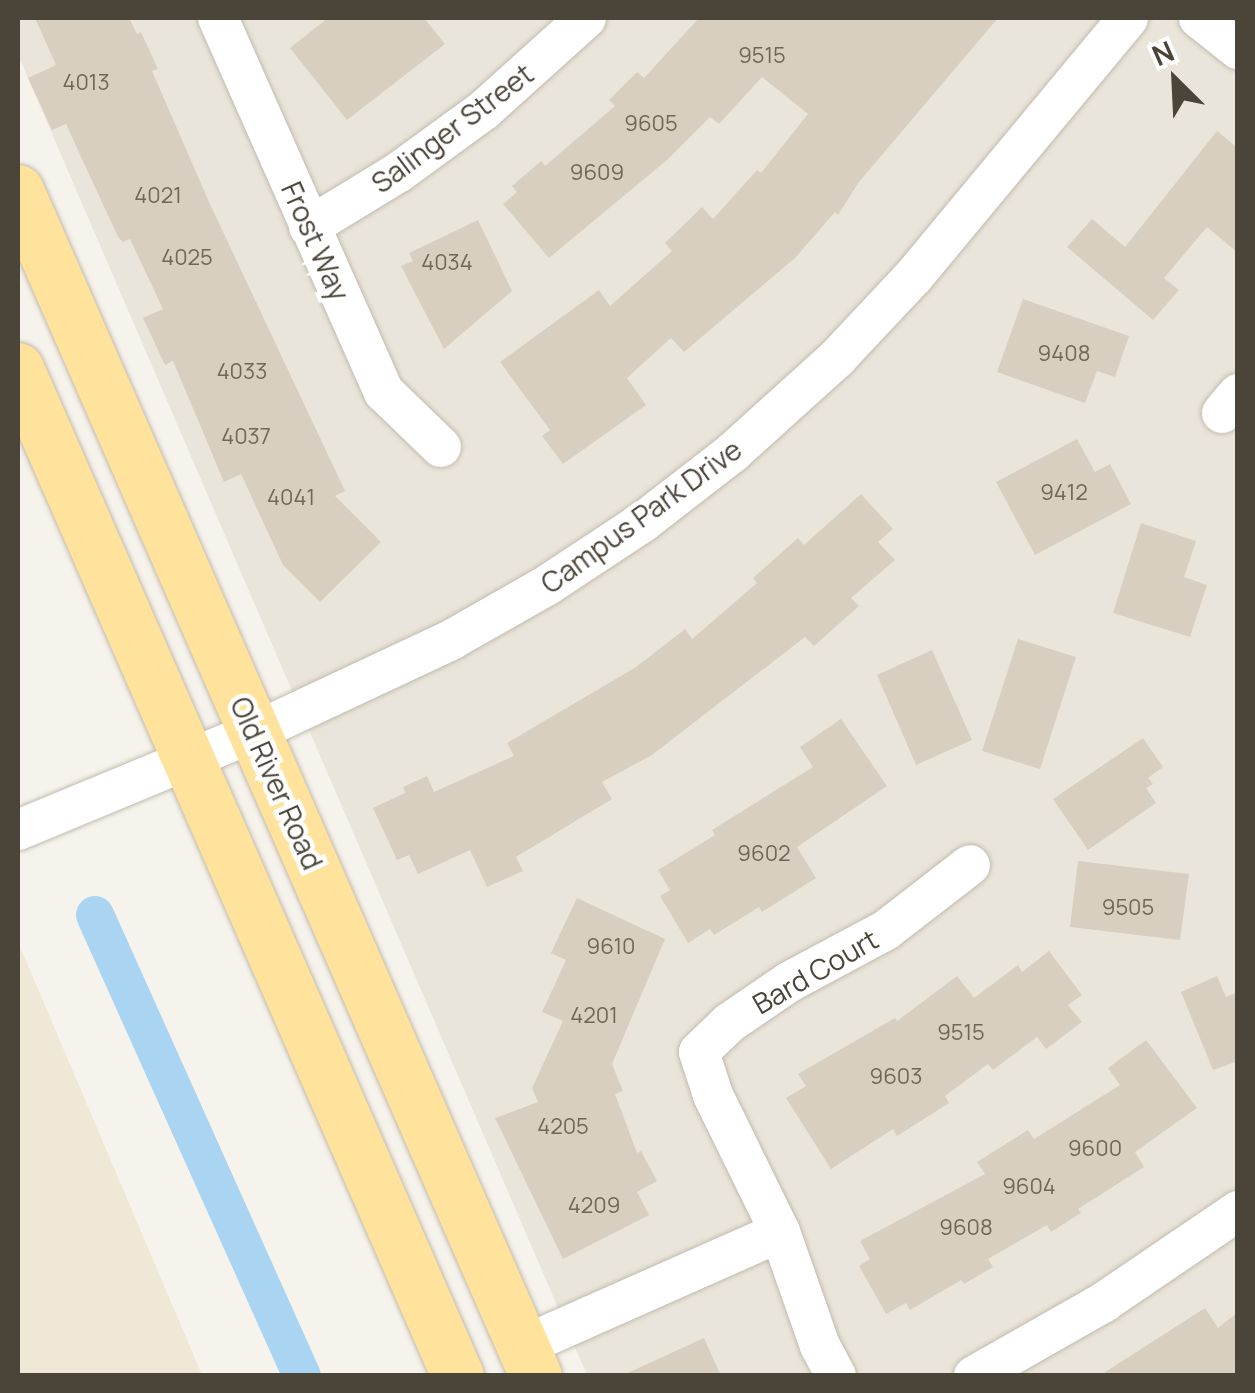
<!DOCTYPE html>
<html>
<head>
<meta charset="utf-8">
<style>
  body { margin:0 }
  #map { position:relative; width:1255px; height:1393px; overflow:hidden; background:#f6f3ec; font-family:Manrope,sans-serif }
  div>[style] { position:absolute }
  [style*='--x'] { left:calc(var(--x)*1px); top:calc(var(--y)*1px); width:calc(var(--w)*1px); rotate:calc(var(--a)*1deg) }
  .residential>* { inset:0; background:#eae5da }
  .education>* { inset:0; background:#efe8d6 }
  .canal>* { height:38px; margin:-19px; padding:0 19px; transform-origin:19px; border-radius:19px; background:#a9d4f2 }
  .building>* { inset:0; background:#d8cfc1 }
  .roads { filter:drop-shadow(0 0 2px #c2bbae) drop-shadow(0 0 2px #c2bbae) }
  .minor>* { height:40px; margin:-20px; padding:0 20px; transform-origin:20px; border-radius:20px; background:#fff }
  .major>* { height:52px; margin:-26px; padding:0 26px; transform-origin:26px; border-radius:26px; background:#ffe39c }
  span { translate:-50% -50%; white-space:nowrap; text-align:center; line-height:1.15; -webkit-text-stroke:9px #fff; paint-order:stroke }
  .number-label { font-size:22px; color:#6e675b }
  .number-label span { -webkit-text-stroke-width:0 }
  .street-label { font-size:28px; color:#4b4439 }
  .frame { position:absolute; inset:0; border:20px solid #4b4439; pointer-events:none }
  .north { position:absolute; left:1125px; top:30px; width:100px; height:100px; -webkit-text-stroke:8px #fff; paint-order:stroke; rotate:336deg; font-size:28px; font-weight:700; line-height:40px; text-align:center; color:#4b4439 }
  .north::after { content:''; display:block; margin:auto; width:35px; height:45px; background:#4b4439; clip-path:polygon(50% 0,100% 100%,50% 72%,0 100%) }
</style>
</head>
<body>
<div id="map">
  <div class="residential">
    <i style="clip-path:polygon(18px 18px,1237px 18px,1237px 1375px,587px 1375px,18px 55px)"></i>
  </div>
  <div class="education">
    <i style="clip-path:polygon(18px 942px,202px 1375px,18px 1375px)"></i>
  </div>
  <div class="canal">
    <i style="--x:95;--y:915;--w:505;--a:65.82"></i>
  </div>
  <div class="building">
    <i style="clip-path:polygon(35px 18px,129px 18px,137px 34px,141px 32px,158px 69px,152px 71px,209px 202px,345px 491px,335px 496px,381px 542px,320px 602px,283px 565px,241px 474px,224px 482px,173px 361px,165px 365px,143px 318px,163px 309px,130px 239px,123px 242px,118px 237px,66px 124px,52px 130px,28px 78px,56px 65px)"></i>
    <i style="clip-path:polygon(328px 18px,424px 18px,445px 44px,347px 120px,290px 48px)"></i>
    <i style="clip-path:polygon(699px 18px,998px 18px,859px 182px,838px 215px,835px 212px,795px 258px,684px 352px,671px 338px,627px 378px,646px 405px,563px 464px,542px 436px,550px 430px,500px 362px,599px 290px,610px 306px,672px 251px,665px 243px,702px 207px,713px 219px,757px 170px,761px 173px,808px 114px,762px 77px,719px 124px,710px 117px,667px 160px,549px 258px,503px 204px,517px 192px,512px 186px,541px 161px,545px 166px,615px 106px,609px 100px,637px 72px,644px 78px)"></i>
    <i style="clip-path:polygon(1217px 131px,1238px 148px,1238px 253px,1207px 227px,1164px 278px,1179px 290px,1153px 320px,1067px 247px,1092px 219px,1125px 247px)"></i>
    <i style="clip-path:polygon(478px 220px,512px 291px,444px 349px,401px 266px,413px 261px,409px 253px)"></i>
    <i style="clip-path:polygon(1023px 299px,1129px 336px,1115px 377px,1097px 371px,1085px 403px,997px 372px)"></i>
    <i style="clip-path:polygon(1077px 439px,1095px 472px,1110px 464px,1131px 504px,1035px 555px,996px 482px)"></i>
    <i style="clip-path:polygon(861px 494px,893px 529px,878px 542px,895px 560px,851px 598px,859px 606px,814px 646px,805px 637px,652px 755px,602px 782px,612px 799px,516px 857px,523px 871px,487px 887px,470px 850px,418px 874px,409px 855px,397px 860px,373px 808px,405px 793px,403px 787px,427px 776px,434px 792px,514px 756px,507px 743px,636px 667px,685px 629px,692px 639px,757px 583px,753px 578px,798px 538px,804px 545px)"></i>
    <i style="clip-path:polygon(1141px 523px,1196px 541px,1184px 577px,1207px 585px,1190px 637px,1113px 613px)"></i>
    <i style="clip-path:polygon(1018px 639px,1076px 657px,1040px 769px,982px 751px)"></i>
    <i style="clip-path:polygon(932px 650px,972px 740px,916px 765px,877px 675px)"></i>
    <i style="clip-path:polygon(841px 719px,887px 786px,797px 847px,816px 878px,762px 912px,759px 907px,714px 935px,710px 929px,688px 943px,660px 896px,670px 890px,658px 870px,715px 835px,712px 830px,813px 767px,800px 747px)"></i>
    <i style="clip-path:polygon(1143px 738px,1163px 767px,1148px 778px,1153px 784px,1146px 788px,1156px 803px,1088px 850px,1053px 799px)"></i>
    <i style="clip-path:polygon(1078px 861px,1189px 874px,1180px 940px,1070px 927px)"></i>
    <i style="clip-path:polygon(577px 898px,665px 939px,612px 1064px,623px 1091px,615px 1094px,637px 1153px,641px 1151px,657px 1181px,637px 1192px,649px 1215px,563px 1259px,495px 1118px,538px 1102px,532px 1088px,563px 1021px,542px 1012px,566px 960px,551px 953px)"></i>
    <i style="clip-path:polygon(1049px 951px,1082px 995px,1068px 1005px,1082px 1022px,1046px 1049px,1037px 1037px,993px 1070px,988px 1064px,945px 1096px,949px 1103px,897px 1136px,893px 1129px,831px 1169px,786px 1098px,806px 1086px,798px 1074px,895px 1018px,897px 1021px,957px 976px,974px 998px,1018px 965px,1022px 972px)"></i>
    <i style="clip-path:polygon(1217px 976px,1226px 997px,1238px 992px,1238px 1061px,1213px 1070px,1181px 992px)"></i>
    <i style="clip-path:polygon(1146px 1040px,1197px 1108px,1135px 1152px,1144px 1167px,1078px 1209px,1081px 1213px,1051px 1232px,1047px 1225px,988px 1259px,993px 1267px,964px 1284px,961px 1280px,910px 1310px,906px 1303px,886px 1314px,859px 1266px,870px 1259px,860px 1241px,985px 1174px,977px 1162px,1028px 1130px,1034px 1139px,1120px 1085px,1108px 1068px)"></i>
    <i style="clip-path:polygon(1205px 1308px,1218px 1328px,1238px 1312px,1238px 1376px,1099px 1376px)"></i>
    <i style="clip-path:polygon(704px 1338px,721px 1376px,621px 1376px)"></i>
  </div>
  <div class="roads">
    <div class="minor">
      <i style="--x:218;--y:18;--w:409;--a:66.1"></i>
      <i style="--x:384;--y:392;--w:79;--a:44"></i>
      <i style="--x:1199;--y:18;--w:50;--a:38.5"></i>
      <i style="--x:309;--y:227;--w:105;--a:-31.4"></i>
      <i style="--x:399;--y:172;--w:105;--a:-36.1"></i>
      <i style="--x:484;--y:110;--w:137;--a:-42"></i>
      <i style="--x:1222;--y:413;--w:25;--a:-50"></i>
      <i style="--x:18;--y:830;--w:256;--a:-22.5"></i>
      <i style="--x:255;--y:732;--w:217;--a:-25.1"></i>
      <i style="--x:451;--y:640;--w:113;--a:-29.7"></i>
      <i style="--x:549;--y:584;--w:113;--a:-33.4"></i>
      <i style="--x:643;--y:522;--w:113;--a:-37.8"></i>
      <i style="--x:732;--y:453;--w:142;--a:-42.1"></i>
      <i style="--x:837;--y:358;--w:112;--a:-46.8"></i>
      <i style="--x:914;--y:276;--w:335;--a:-50.3"></i>
      <i style="--x:523;--y:1346;--w:281;--a:-23.9"></i>
      <i style="--x:836;--y:1376;--w:34;--a:-118"></i>
      <i style="--x:820;--y:1346;--w:121;--a:-109.3"></i>
      <i style="--x:780;--y:1232;--w:153;--a:-116.1"></i>
      <i style="--x:713;--y:1095;--w:45;--a:-108"></i>
      <i style="--x:699;--y:1052;--w:42;--a:-44"></i>
      <i style="--x:729;--y:1023;--w:73;--a:-34.3"></i>
      <i style="--x:789;--y:982;--w:110;--a:-28.2"></i>
      <i style="--x:886;--y:930;--w:106;--a:-37.7"></i>
      <i style="--x:974;--y:1376;--w:150;--a:-29.6"></i>
      <i style="--x:1104;--y:1302;--w:162;--a:-34.2"></i>
    </div>
    <div class="major">
      <i style="--x:18;--y:191;--w:1293;--a:66.39"></i>
      <i style="--x:18;--y:369;--w:1099;--a:66.4"></i>
    </div>
  </div>
  <div class="number-label">
    <span style="left:762px;top:56px">9515</span>
    <span style="left:86px;top:83px">4013</span>
    <span style="left:651px;top:124px">9605</span>
    <span style="left:597px;top:173px">9609</span>
    <span style="left:158px;top:196px">4021</span>
    <span style="left:187px;top:258px">4025</span>
    <span style="left:447px;top:263px">4034</span>
    <span style="left:1064px;top:354px">9408</span>
    <span style="left:242px;top:372px">4033</span>
    <span style="left:246px;top:437px">4037</span>
    <span style="left:1064px;top:493px">9412</span>
    <span style="left:291px;top:498px">4041</span>
    <span style="left:764px;top:854px">9602</span>
    <span style="left:1128px;top:908px">9505</span>
    <span style="left:611px;top:947px">9610</span>
    <span style="left:594px;top:1016px">4201</span>
    <span style="left:961px;top:1033px">9515</span>
    <span style="left:896px;top:1077px">9603</span>
    <span style="left:563px;top:1127px">4205</span>
    <span style="left:1095px;top:1149px">9600</span>
    <span style="left:1029px;top:1187px">9604</span>
    <span style="left:594px;top:1206px">4209</span>
    <span style="left:966px;top:1228px">9608</span>
  </div>
  <div class="street-label">
    <span style="left:452px;top:128px;rotate:-37deg">Salinger Street</span>
    <span style="left:316px;top:241px;rotate:66deg">Frost Way</span>
    <span style="left:641px;top:516px;rotate:-36deg">Campus Park Drive</span>
    <span style="left:277px;top:783px;rotate:66deg">Old River Road</span>
    <span style="left:815px;top:971px;rotate:-30deg">Bard Court</span>
  </div>
  <div class="frame"></div>
  <div class="north">N</div>
</div>
</body>
</html>
